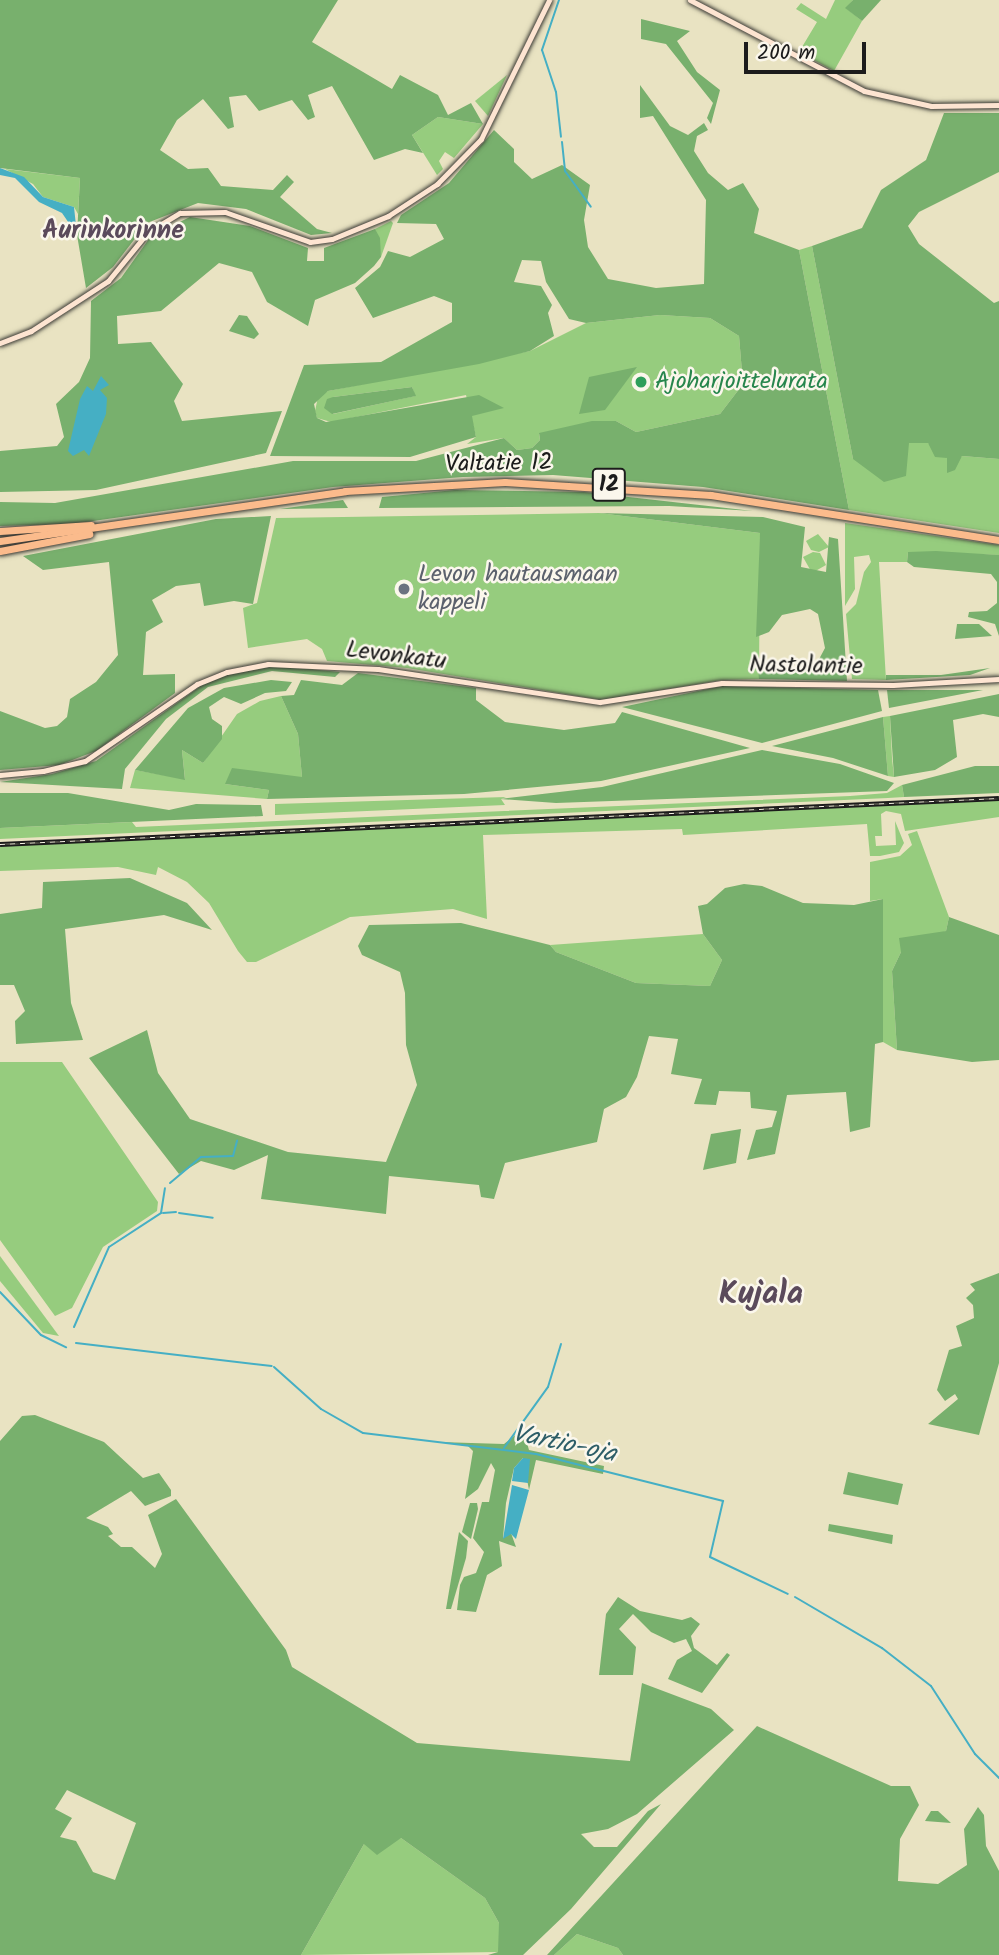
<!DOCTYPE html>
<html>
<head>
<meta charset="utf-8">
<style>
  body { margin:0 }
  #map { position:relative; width:999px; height:1955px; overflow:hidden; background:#e9e3c2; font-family:Kalam,sans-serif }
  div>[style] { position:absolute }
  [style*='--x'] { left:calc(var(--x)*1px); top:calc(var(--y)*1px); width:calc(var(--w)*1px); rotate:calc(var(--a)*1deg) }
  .green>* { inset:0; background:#96cc7e }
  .forest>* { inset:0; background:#78b06d }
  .water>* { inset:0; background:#45afc4 }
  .stream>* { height:2px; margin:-1px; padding:0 1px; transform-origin:1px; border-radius:1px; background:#45afc4 }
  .roads { filter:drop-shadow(0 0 2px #3b3a35) drop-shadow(0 0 2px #3b3a35) }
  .secondary>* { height:5px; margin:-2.5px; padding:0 2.5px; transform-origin:2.5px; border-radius:2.5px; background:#fde4d1 }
  .highway>* { height:7px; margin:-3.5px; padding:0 3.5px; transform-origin:3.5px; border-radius:3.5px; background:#fbbb8c }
  .rail>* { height:4.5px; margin-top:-2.25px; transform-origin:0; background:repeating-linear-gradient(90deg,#fbf7ec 0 5px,#1c1c1c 0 10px); box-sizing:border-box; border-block:2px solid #1c1c1c }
  .dots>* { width:19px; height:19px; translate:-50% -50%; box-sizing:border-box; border:4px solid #fbf7ec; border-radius:50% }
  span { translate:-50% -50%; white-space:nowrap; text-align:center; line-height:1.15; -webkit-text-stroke:5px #fbf7ec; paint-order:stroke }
  .shield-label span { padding:2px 5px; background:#fbf7ec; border:2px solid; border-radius:5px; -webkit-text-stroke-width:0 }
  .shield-label { font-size:23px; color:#1c1c1c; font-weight:700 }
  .leisure-label { font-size:24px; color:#27864d }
  .left { translate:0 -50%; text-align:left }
  .street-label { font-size:24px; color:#1c1c1c }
  .worship-label { font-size:24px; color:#5b616d }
  .neighbourhood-label { font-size:26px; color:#5b4a5b; font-weight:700 }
  .water-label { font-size:26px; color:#2e5e68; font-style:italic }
  .district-label { font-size:32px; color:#5b4a5b; font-weight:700 }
  .scale { position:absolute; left:744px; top:42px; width:122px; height:32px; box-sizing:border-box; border:4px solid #1c1c1c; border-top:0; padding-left:9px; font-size:21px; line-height:24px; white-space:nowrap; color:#1c1c1c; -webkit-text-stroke:5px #fbf7ec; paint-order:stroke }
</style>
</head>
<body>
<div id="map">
  <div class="green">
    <i style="clip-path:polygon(835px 0,853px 0,846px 8px,862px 21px,834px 71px,799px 52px,817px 22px,796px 9px,801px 3px,826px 19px)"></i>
    <i style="clip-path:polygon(507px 75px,488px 116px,475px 101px)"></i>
    <i style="clip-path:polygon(438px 117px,483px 124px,454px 158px,445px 152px,439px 161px,443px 169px,437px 175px,412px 135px)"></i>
    <i style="clip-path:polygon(5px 169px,80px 178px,78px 214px,74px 207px,43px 197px,33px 184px)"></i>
    <i style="clip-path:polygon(391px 221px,393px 223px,381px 257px,375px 229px)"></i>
    <i style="clip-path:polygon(812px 246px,853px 459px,909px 443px,928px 443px,947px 458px,947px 472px,962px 456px,999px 459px,999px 533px,849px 510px,799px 250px)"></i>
    <i style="clip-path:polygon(evenodd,660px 315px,710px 318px,739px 336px,743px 384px,720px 414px,636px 432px,616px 421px,539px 434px,540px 440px,532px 448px,517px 450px,504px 438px,467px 444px,476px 437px,466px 395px,331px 422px,317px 418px,315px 411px,318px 397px,328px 391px,530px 351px,586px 323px,660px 315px,412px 387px,415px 396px,333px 414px,333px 397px,412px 387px)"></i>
    <i style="clip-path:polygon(599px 513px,760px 533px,759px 679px,722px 680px,602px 700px,407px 668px,327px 661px,322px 649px,307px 639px,248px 648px,243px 608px,257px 603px,276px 518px)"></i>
    <i style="clip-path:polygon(845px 523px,999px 545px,999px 555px,908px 552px,907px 562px,879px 562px,886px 680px,852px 679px,846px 614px,856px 604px,864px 572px,871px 562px,869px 555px,854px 557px,855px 589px,845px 606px)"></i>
    <i style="clip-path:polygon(818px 534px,829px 547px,819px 552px,811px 550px,806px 541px)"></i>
    <i style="clip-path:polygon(813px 552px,820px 553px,826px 565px,812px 573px,803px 557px)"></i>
    <i style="clip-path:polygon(281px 696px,298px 734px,302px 777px,225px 784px,269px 790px,267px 799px,130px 788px,135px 770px,185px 779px,182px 750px,203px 763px,237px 714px,260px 701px)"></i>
    <i style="clip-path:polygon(890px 716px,892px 758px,894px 777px,888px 776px,883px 717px)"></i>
    <i style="clip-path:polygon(902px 785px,904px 797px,888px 798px,0 839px,0 828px,132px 822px,136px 827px,850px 796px,887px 793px)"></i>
    <i style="clip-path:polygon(506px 797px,501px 799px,505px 805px,275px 815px,275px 804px)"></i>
    <i style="clip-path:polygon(999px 800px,999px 817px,905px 831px,901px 814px,886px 811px,881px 814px,882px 836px,875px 836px,876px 846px,896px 845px,895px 821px,904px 843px,899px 852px,880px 856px,870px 856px,867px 824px,683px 835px,682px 829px,483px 835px,487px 919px,453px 909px,350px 917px,256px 962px,247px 962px,238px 951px,209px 903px,187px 882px,158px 867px,156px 875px,118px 867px,0 871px,0 846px)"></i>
    <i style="clip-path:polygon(917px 831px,949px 917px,946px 931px,901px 952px,892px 971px,897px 1050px,883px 1042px,883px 899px,870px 901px,870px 862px,900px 856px,912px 845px,908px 834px)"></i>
    <i style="clip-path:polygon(703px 934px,722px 960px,710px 986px,636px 983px,556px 952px,550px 945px)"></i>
    <i style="clip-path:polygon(0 1062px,62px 1062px,158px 1202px,157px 1211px,103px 1247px,72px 1308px,55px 1316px,0 1240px)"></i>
    <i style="clip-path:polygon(0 1256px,59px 1336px,43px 1333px,0 1281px)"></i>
    <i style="clip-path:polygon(401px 1838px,485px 1898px,499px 1923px,499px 1952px,301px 1955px,364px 1844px)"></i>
    <i style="clip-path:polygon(577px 1934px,618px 1948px,623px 1955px,554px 1955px)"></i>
  </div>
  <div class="forest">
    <i style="clip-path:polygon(0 0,338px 0,312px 42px,392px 89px,400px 75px,438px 95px,448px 115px,471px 103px,483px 124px,438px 117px,412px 135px,423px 153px,405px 149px,374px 160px,332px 86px,308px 95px,315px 117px,308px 120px,292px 100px,259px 111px,246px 95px,229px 97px,234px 127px,228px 129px,203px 99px,177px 120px,160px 150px,188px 169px,208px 168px,221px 186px,273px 190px,287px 175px,294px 182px,280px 197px,317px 229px,332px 233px,311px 235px,246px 209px,198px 203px,147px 223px,113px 267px,86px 288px,77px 235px,80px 178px,0 168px)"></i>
    <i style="clip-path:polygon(853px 0,881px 0,862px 21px,845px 8px)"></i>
    <i style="clip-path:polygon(641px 19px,690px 31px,677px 41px,697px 72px,720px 90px,711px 124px,707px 118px,713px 103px,666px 44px,641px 39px)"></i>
    <i style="clip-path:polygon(640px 85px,670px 126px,688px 135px,704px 123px,708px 130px,697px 136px,694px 151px,708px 173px,728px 190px,743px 183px,759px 209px,754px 233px,799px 250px,849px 510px,703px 487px,553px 475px,463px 477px,333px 487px,72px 524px,0 526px,0 502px,55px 503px,293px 461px,416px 461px,504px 438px,517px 450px,532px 448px,540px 440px,539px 433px,592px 421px,616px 421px,636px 432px,720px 414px,743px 384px,739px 336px,710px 318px,660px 315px,586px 323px,569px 319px,546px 282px,541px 261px,522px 260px,514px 282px,541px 286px,552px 305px,548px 313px,554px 336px,530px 351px,479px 364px,328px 391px,314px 404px,317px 418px,326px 422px,479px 395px,504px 408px,472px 416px,476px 437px,410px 457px,270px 456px,304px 365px,381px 362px,452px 322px,452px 303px,434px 296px,373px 318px,355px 288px,380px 267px,388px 251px,410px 257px,444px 239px,436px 224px,397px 223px,401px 215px,449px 183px,494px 130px,514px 149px,514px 162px,532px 179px,562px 165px,590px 185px,584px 220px,588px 247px,608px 279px,656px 288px,704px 284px,706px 200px,653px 116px,640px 118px)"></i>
    <i style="clip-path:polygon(944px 113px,999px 113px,999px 172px,919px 212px,908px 226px,919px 244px,994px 303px,999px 301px,999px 459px,962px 456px,955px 470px,947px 473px,947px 458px,935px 457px,928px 443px,909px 443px,906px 476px,884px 482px,853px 459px,812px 246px,862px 228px,881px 190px,926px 160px)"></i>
    <i style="clip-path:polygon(190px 217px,250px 226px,308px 248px,307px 261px,324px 261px,324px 248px,375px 229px,380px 238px,381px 257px,374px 266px,355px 283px,315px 300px,308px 326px,267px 302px,252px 272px,219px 263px,161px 311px,117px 316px,118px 344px,151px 342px,183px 384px,174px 401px,182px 421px,282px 411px,266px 453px,96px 490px,0 492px,0 451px,57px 446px,64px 437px,56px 404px,79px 382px,90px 358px,91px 301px,121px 278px,151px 236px)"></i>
    <i style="clip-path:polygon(239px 315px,247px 316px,259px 334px,254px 339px,229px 331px)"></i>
    <i style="clip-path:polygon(637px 367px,605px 410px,579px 414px,589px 377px)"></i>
    <i style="clip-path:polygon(412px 387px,416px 396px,332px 414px,324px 408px,327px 399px,333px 397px)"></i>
    <i style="clip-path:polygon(455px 490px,584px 492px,753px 511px,669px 506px,379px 508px,382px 497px)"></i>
    <i style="clip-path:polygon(343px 500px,348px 508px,280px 509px)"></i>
    <i style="clip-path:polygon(599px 513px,763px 517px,805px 527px,801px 567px,826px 572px,829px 537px,838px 539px,847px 681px,759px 679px,757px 661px,768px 672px,804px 671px,817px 663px,825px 648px,818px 614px,810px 609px,782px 615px,769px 632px,756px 637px,760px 533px)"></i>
    <i style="clip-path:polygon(271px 516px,253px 604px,234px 601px,204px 606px,200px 583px,176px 586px,152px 600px,163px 622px,146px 632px,143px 675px,175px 674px,175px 693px,96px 751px,59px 765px,0 770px,0 711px,45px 728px,57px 726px,67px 717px,70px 699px,96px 682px,118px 655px,109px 562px,43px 570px,23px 556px,216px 519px)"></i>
    <i style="clip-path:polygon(936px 551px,999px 555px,999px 636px,995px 624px,968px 617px,969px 612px,987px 611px,997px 603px,997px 582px,991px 574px,914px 567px,907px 562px,908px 552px)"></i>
    <i style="clip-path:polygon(957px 624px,979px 624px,992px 636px,955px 639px)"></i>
    <i style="clip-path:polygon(277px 666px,340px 672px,335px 677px,272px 671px,208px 687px,166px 719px,125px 769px,122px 789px,0 782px,52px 774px,96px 761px,205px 683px,228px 674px)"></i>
    <i style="clip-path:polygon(990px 668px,970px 675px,886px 680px,886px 675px,941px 675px)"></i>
    <i style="clip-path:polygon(358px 673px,476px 688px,476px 700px,505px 722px,564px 730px,615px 723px,622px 712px,750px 748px,601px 781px,464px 794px,267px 799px,269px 790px,225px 784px,232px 768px,302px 777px,298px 734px,281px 696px,294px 695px,301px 680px,342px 685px)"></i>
    <i style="clip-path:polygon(271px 680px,292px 682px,286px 691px,265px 693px,241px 704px,224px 697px,209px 707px,212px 719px,222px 726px,222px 739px,203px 763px,182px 750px,185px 780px,135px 770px,188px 708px,224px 688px)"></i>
    <i style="clip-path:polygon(722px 686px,878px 690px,882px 711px,762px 743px,622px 707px)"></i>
    <i style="clip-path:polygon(887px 690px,983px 690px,889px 708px)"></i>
    <i style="clip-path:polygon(999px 694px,999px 717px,983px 714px,953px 720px,957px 757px,935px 770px,894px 777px,890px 716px)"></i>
    <i style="clip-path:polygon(883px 717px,888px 776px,833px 758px,772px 746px)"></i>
    <i style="clip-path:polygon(762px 750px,840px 764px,894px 783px,887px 791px,556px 803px,500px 799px,602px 787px)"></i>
    <i style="clip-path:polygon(975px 766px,999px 766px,999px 793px,904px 797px,902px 785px)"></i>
    <i style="clip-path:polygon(0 793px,68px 793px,169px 810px,196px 804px,261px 805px,263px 816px,0 828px)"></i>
    <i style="clip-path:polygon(130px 878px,187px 903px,212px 930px,164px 915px,65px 929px,71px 1003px,83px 1040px,16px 1044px,15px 1021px,25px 1011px,14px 985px,0 985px,0 914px,42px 908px,43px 882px)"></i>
    <i style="clip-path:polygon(744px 884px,762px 886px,803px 903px,854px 905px,883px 899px,883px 1042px,875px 1044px,870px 1127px,850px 1132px,846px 1092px,787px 1095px,775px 1154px,747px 1160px,756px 1130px,772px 1127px,777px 1111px,751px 1108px,750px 1092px,719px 1091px,716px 1105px,694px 1104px,702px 1079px,671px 1074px,678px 1039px,649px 1036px,637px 1077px,626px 1097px,604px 1109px,597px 1142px,505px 1163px,494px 1199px,481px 1197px,479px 1185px,389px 1176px,386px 1214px,261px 1199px,268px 1155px,234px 1170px,201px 1161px,179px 1174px,89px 1058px,147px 1030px,158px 1073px,190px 1119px,288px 1152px,386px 1162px,417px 1085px,406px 1045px,405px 993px,400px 972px,362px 955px,358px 946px,369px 925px,461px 923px,550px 945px,556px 952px,636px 983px,710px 986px,722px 960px,703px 934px,698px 906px,707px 904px,725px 888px)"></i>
    <i style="clip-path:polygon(949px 917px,999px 935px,999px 1060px,972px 1062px,897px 1050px,892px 971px,901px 952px,899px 938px,946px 931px)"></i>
    <i style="clip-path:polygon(741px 1129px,736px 1163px,703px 1170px,711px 1134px)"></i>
    <i style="clip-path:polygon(999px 1273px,999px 1363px,979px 1435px,928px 1424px,958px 1399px,955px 1394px,945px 1401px,937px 1390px,949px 1350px,962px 1346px,956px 1326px,974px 1318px,973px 1305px,966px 1298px,975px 1290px,970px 1284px)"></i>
    <i style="clip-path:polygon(evenodd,35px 1415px,104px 1442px,143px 1478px,159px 1473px,171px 1490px,171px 1496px,145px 1506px,131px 1491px,86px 1518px,108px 1527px,113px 1534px,108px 1536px,121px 1547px,132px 1547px,155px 1568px,162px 1554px,148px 1515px,176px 1499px,286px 1650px,292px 1667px,417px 1743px,630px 1761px,642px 1683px,711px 1709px,734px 1730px,637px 1814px,608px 1829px,581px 1834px,594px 1847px,617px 1847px,648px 1811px,661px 1804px,571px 1909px,523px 1955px,488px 1955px,498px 1952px,499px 1923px,485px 1898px,401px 1838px,377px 1855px,364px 1844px,301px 1955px,0 1955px,0 1441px,22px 1416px,35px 1415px,67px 1790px,136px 1823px,115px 1880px,93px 1872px,76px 1841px,60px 1837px,72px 1818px,55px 1809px,67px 1790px)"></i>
    <i style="clip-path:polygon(523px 1429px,529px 1450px,604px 1466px,603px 1474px,536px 1460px,529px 1490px,523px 1458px,514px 1468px,506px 1503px,503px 1538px,511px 1533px,516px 1547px,499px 1541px,502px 1566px,487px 1575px,476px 1612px,457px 1610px,460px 1585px,464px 1577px,476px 1573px,484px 1552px,473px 1538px,482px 1502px,489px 1502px,495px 1470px,491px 1463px,478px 1489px,465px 1499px,473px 1451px,468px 1446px,439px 1442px,504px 1444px)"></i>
    <i style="clip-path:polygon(848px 1472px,903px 1484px,898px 1505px,843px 1494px)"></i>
    <i style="clip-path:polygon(470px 1503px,477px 1503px,478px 1509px,471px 1539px,462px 1532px)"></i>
    <i style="clip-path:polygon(829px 1524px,893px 1535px,892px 1544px,828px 1531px)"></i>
    <i style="clip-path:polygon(459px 1532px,468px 1541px,466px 1558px,451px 1609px,446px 1609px)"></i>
    <i style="clip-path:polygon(618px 1597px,640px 1611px,682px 1620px,691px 1617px,700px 1624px,691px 1636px,694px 1648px,717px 1665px,727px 1653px,730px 1655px,702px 1693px,668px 1679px,677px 1660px,692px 1651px,686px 1639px,674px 1643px,651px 1632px,633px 1614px,619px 1629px,636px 1647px,633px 1675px,599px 1675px,606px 1614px)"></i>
    <i style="clip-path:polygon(757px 1726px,891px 1786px,910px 1786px,919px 1805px,900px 1839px,898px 1881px,938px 1884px,967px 1865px,964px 1829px,978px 1807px,984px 1815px,986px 1846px,999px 1871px,999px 1955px,623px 1955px,618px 1948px,577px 1934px,554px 1955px,547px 1955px)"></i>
    <i style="clip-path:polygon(931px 1811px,938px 1811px,951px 1823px,925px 1821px)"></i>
  </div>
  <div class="water">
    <i style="clip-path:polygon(0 168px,24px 177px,43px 197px,74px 207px,77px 235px,62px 213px,39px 202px,15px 178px,0 175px)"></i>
    <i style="clip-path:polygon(101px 376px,109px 385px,100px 390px,107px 398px,106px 414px,89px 456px,84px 450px,73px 456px,68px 451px,80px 399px,87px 386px,93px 391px)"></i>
    <i style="clip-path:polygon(523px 1458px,530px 1459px,528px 1483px,512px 1481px,514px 1468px)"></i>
    <i style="clip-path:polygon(512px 1485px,529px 1490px,516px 1539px,511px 1534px,503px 1539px)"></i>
  </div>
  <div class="stream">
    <i style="--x:559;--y:0;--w:53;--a:108.8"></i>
    <i style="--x:542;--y:50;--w:44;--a:71.6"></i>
    <i style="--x:556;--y:92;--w:45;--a:83.7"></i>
    <i style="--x:562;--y:142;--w:29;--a:84"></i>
    <i style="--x:565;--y:171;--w:44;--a:54.2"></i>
    <i style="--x:170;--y:1183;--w:40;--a:-40"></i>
    <i style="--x:201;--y:1157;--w:32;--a:-2"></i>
    <i style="--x:233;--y:1156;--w:16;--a:-75"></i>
    <i style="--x:163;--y:1213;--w:13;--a:-4"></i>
    <i style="--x:179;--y:1213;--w:34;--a:8"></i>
    <i style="--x:0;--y:1292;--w:59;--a:46.4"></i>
    <i style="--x:41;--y:1335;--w:28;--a:26"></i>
    <i style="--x:74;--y:1327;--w:87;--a:-66.4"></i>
    <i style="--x:109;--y:1247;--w:62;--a:-33.2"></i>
    <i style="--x:161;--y:1213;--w:25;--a:-81"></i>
    <i style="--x:76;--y:1343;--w:197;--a:6.7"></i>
    <i style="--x:274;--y:1367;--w:63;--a:41.8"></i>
    <i style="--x:321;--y:1409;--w:48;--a:29.7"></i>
    <i style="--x:363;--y:1433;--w:174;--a:6.9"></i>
    <i style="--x:536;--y:1454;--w:193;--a:14.1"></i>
    <i style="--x:723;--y:1501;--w:57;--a:103.1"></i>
    <i style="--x:710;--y:1557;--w:86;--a:25.4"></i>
    <i style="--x:504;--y:1448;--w:75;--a:-54.2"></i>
    <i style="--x:548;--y:1387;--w:45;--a:-73.2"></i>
    <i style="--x:795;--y:1597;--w:101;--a:30.4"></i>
    <i style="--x:882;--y:1648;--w:62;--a:37.8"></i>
    <i style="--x:931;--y:1686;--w:81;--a:57.1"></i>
    <i style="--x:975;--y:1754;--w:34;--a:45"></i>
  </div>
  <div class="roads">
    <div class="secondary">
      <i style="--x:690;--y:0;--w:196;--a:27.6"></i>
      <i style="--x:864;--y:91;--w:69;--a:12.6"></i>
      <i style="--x:931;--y:106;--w:68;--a:-0.8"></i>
      <i style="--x:0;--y:343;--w:33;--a:-21"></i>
      <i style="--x:31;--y:331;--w:92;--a:-33"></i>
      <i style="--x:108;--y:281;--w:63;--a:-50.8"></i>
      <i style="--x:148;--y:232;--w:37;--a:-31"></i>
      <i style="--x:180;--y:213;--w:45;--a:-1.3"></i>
      <i style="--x:225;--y:212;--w:90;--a:19.4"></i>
      <i style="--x:310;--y:242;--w:22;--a:-8"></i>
      <i style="--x:332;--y:239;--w:61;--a:-22.3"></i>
      <i style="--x:388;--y:216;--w:59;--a:-33.1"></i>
      <i style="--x:437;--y:184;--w:63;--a:-45.6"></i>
      <i style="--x:481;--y:139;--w:155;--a:-63.9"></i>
      <i style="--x:0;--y:775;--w:43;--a:-5.3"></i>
      <i style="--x:43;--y:771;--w:43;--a:-13.4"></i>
      <i style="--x:85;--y:761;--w:136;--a:-34.5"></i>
      <i style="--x:197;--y:684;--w:32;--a:-22"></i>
      <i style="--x:227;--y:672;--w:42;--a:-11"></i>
      <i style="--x:268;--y:664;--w:110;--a:2.6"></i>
      <i style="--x:378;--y:669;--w:224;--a:8.5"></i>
      <i style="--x:600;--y:702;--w:123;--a:-8.9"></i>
      <i style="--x:722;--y:683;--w:171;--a:0.7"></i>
      <i style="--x:893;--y:685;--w:106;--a:-3.2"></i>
    </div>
    <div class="highway">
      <i style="--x:0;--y:531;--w:91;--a:-3.8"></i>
      <i style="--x:0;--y:541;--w:349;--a:-8.2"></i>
      <i style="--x:345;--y:491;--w:160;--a:-3.2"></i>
      <i style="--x:505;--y:482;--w:206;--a:3.6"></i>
      <i style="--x:711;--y:495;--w:291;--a:8.9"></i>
      <i style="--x:0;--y:551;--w:91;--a:-10.8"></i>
    </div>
  </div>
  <div class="rail">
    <i style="--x:0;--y:844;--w:1000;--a:-2.64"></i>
  </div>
  <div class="dots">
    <i style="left:641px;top:382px;background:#2e9e5b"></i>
    <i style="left:404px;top:589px;background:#6b7280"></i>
  </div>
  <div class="shield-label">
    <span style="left:609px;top:485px">12</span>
  </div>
  <div class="leisure-label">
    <span class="left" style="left:655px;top:382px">Ajoharjoittelurata</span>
  </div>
  <div class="street-label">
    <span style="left:499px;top:464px;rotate:-1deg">Valtatie 12</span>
    <span style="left:396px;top:656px;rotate:7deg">Levonkatu</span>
    <span style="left:806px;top:666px;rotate:1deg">Nastolantie</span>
  </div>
  <div class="worship-label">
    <span class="left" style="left:418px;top:589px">Levon hautausmaan<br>kappeli</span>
  </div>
  <div class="neighbourhood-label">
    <span style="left:113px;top:232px">Aurinkorinne</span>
  </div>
  <div class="water-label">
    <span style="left:564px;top:1445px;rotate:12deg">Vartio-oja</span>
  </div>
  <div class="district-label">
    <span style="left:761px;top:1295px">Kujala</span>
  </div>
  <div class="scale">200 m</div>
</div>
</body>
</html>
